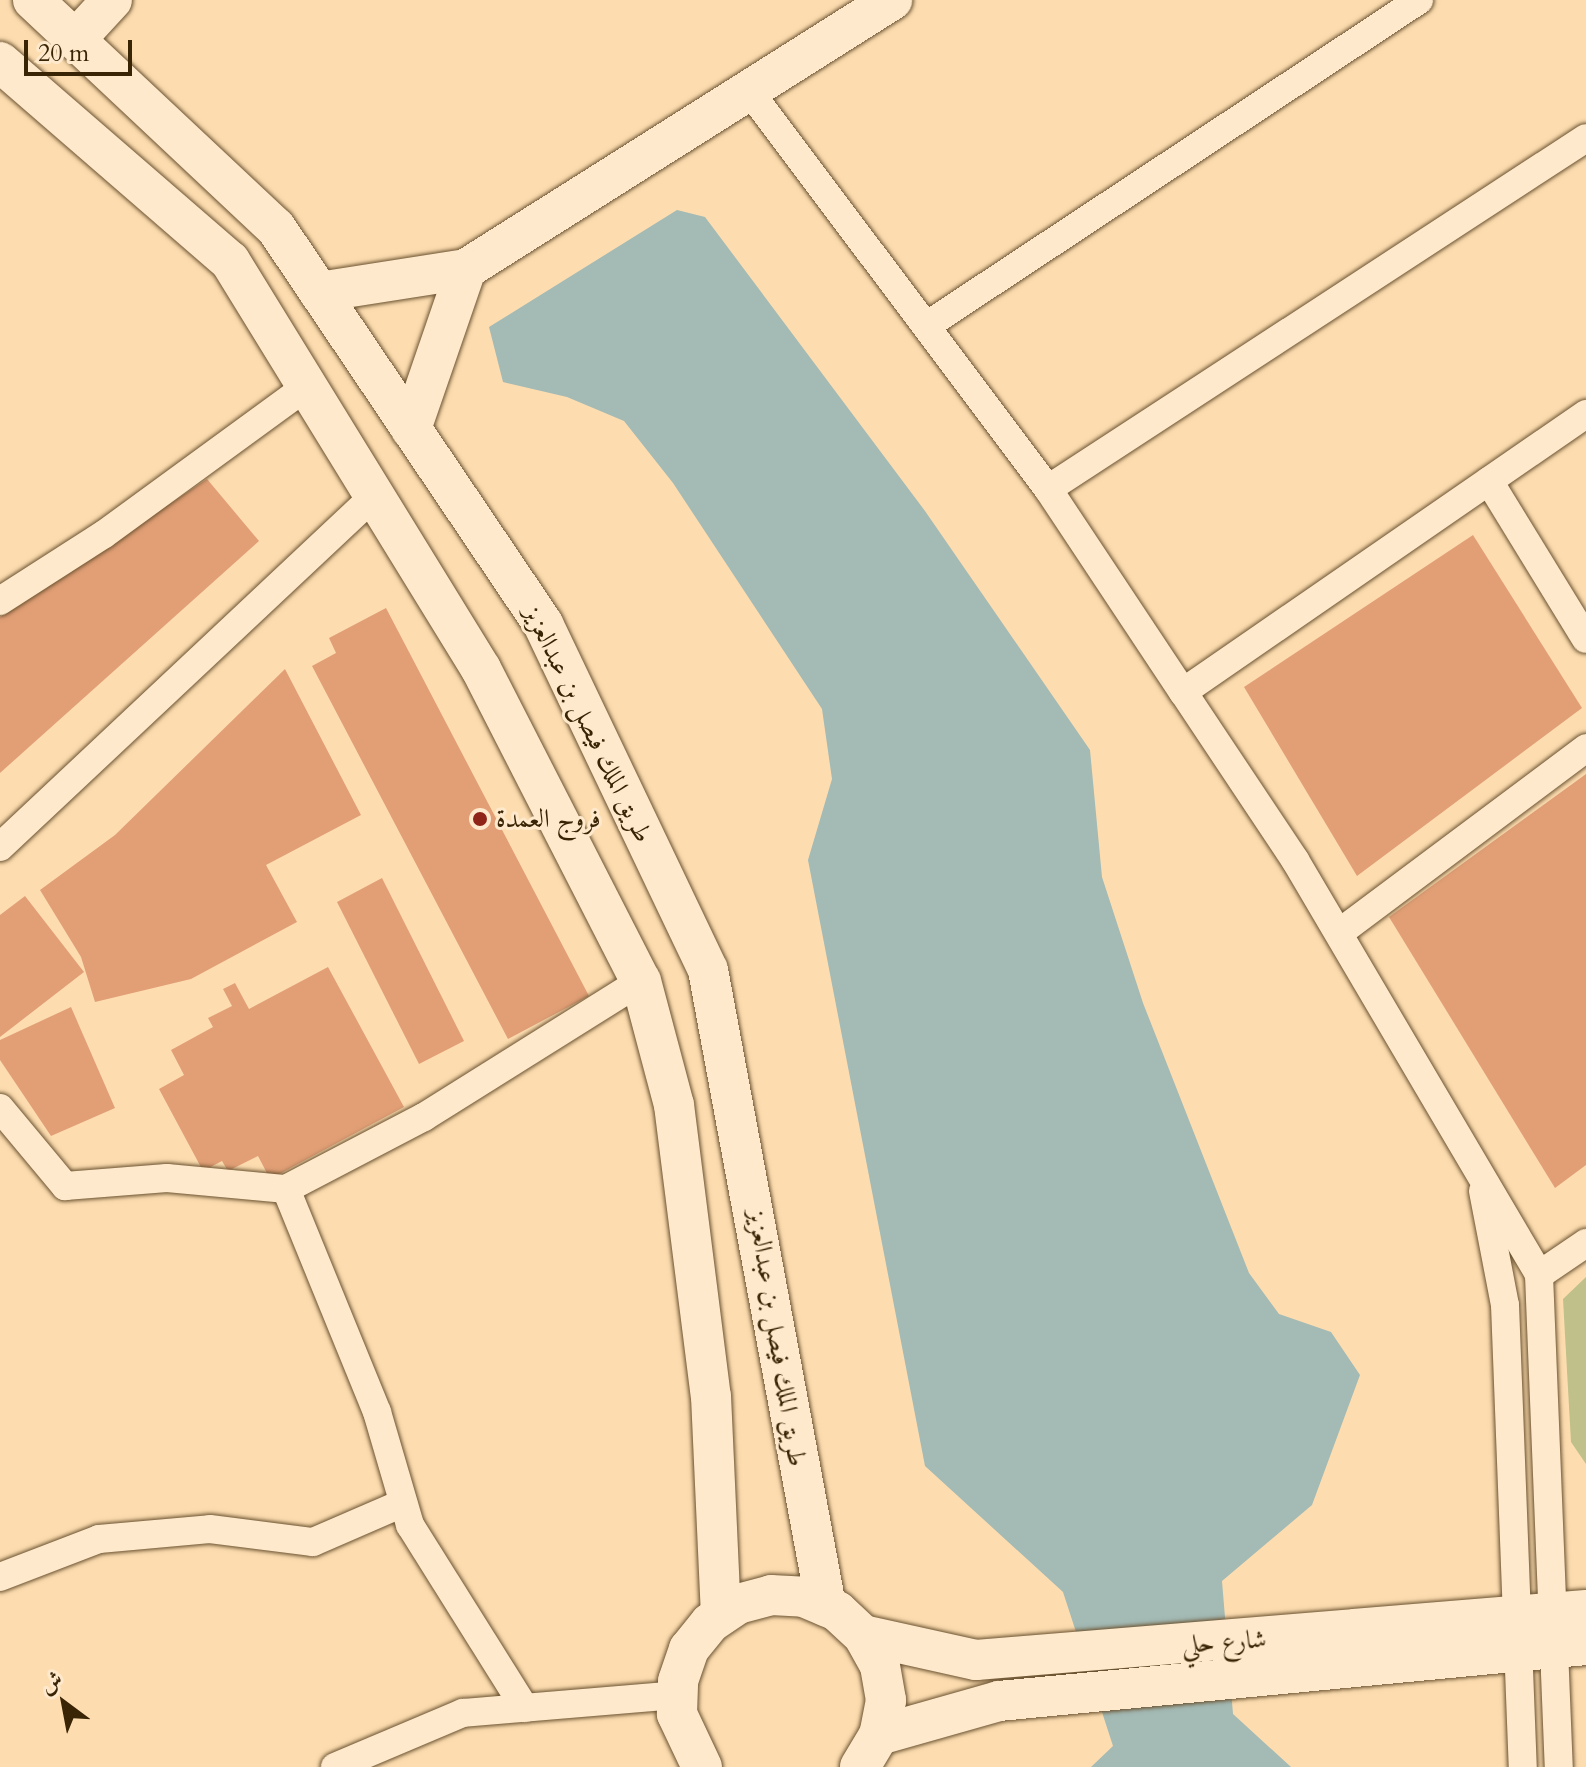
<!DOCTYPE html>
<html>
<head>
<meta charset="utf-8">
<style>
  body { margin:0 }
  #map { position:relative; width:1586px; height:1767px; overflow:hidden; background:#fdddb0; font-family:Cardo,Amiri,serif }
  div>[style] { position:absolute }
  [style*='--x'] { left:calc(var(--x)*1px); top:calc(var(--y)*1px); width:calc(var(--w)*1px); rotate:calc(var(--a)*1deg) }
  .green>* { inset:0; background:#c0c08a }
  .water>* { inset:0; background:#a3bab5 }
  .building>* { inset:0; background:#e29f76 }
  .roads { filter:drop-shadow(0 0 2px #6a5230) drop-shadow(0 0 2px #6a5230) }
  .street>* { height:28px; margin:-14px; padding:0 14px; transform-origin:14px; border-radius:14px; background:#fee9cc }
  .secondary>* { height:40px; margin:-20px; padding:0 20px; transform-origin:20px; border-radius:20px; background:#fee9cc }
  .dots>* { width:22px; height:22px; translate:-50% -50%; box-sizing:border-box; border:4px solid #fee9cc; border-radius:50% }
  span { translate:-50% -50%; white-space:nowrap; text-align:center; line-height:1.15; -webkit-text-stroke:6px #fee9cc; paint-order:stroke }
  .street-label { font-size:26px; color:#392405 }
  .poi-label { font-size:26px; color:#392405 }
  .left { translate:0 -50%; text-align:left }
  .north { position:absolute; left:24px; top:1663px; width:80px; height:80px; -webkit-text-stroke:6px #fee9cc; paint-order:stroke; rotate:328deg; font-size:22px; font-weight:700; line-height:32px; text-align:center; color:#392405 }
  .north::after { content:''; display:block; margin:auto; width:28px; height:36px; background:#392405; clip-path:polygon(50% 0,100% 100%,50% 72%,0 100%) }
  .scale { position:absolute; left:24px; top:40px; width:108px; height:36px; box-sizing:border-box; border:4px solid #392405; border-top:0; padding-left:10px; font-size:24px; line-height:28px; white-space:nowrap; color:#392405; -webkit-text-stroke:6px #fee9cc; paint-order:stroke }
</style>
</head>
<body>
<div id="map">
  <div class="green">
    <i style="clip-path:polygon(1586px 1277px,1586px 1464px,1571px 1442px,1563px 1299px)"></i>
  </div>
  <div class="water">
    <i style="clip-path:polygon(677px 210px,705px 217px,925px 511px,1090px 750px,1102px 877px,1143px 1003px,1249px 1273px,1279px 1314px,1331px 1332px,1360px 1375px,1312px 1505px,1222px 1581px,1233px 1714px,1291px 1767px,1091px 1767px,1113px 1746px,1063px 1592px,925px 1466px,808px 860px,832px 779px,822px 709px,673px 483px,624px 421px,567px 397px,503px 382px,489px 327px)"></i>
  </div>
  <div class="building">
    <i style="clip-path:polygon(207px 479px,259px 541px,0 773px,0 617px)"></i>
    <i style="clip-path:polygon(1473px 535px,1582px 708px,1357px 876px,1244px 687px)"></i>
    <i style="clip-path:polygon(386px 608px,589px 996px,508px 1039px,312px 666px,336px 653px,329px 638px)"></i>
    <i style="clip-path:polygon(285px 669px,361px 815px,266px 865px,297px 922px,191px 979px,95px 1002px,81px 957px,40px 890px,115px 835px)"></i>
    <i style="clip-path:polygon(1586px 774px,1586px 1165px,1555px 1188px,1389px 917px)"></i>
    <i style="clip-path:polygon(382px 878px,464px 1041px,419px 1064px,337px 902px)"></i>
    <i style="clip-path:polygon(25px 896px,84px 972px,0 1037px,0 915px)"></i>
    <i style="clip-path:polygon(328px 967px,404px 1107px,270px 1179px,258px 1156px,228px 1171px,222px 1161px,203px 1171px,159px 1089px,184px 1075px,171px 1050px,213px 1027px,208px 1018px,232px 1006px,223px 989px,235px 983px,249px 1009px)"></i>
    <i style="clip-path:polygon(71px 1007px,115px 1108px,51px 1136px,0 1060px,0 1040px)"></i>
  </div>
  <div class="roads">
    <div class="street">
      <i style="--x:750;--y:92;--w:496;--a:53.1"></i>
      <i style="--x:1048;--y:489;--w:244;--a:56.4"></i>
      <i style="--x:1183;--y:692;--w:202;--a:56.3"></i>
      <i style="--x:1295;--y:860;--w:481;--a:59.5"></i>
      <i style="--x:1539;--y:1275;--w:492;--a:87.7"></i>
      <i style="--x:926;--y:326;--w:591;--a:-33.47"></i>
      <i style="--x:1489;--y:481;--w:185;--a:58.5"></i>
      <i style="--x:1048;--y:489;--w:642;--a:-33.12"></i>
      <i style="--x:0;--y:601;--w:122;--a:-32.7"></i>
      <i style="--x:103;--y:535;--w:253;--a:-36.1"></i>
      <i style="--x:1183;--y:692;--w:490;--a:-34.6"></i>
      <i style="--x:0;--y:847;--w:514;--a:-43.19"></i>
      <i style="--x:1339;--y:933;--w:309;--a:-36.8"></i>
      <i style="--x:0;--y:1108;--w:102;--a:50.2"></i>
      <i style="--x:65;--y:1186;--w:102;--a:-4.5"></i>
      <i style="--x:167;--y:1178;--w:120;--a:5.3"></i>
      <i style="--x:286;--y:1189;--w:156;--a:-27.6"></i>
      <i style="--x:424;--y:1117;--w:256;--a:-32.1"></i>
      <i style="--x:286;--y:1189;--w:241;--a:67.8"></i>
      <i style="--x:377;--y:1412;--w:118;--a:73.7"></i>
      <i style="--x:410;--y:1525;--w:216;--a:57.9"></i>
      <i style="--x:1483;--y:1191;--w:116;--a:79.1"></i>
      <i style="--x:1505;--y:1305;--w:462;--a:87.8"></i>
      <i style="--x:1539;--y:1275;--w:57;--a:-34.2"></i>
      <i style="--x:0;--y:1577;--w:106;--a:-21"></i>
      <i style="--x:99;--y:1539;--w:111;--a:-5.1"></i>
      <i style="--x:210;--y:1529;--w:104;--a:7.2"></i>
      <i style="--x:313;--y:1542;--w:98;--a:-23.4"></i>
      <i style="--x:335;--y:1767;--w:139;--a:-22.9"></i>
      <i style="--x:463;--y:1713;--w:215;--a:-4.8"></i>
    </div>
    <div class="secondary">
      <i style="--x:33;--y:0;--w:333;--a:43.2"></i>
      <i style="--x:276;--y:228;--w:478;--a:56"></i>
      <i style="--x:543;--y:624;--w:383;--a:64.5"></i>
      <i style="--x:708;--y:970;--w:647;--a:79.49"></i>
      <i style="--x:76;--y:39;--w:53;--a:-47.3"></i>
      <i style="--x:0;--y:62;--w:304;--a:40.9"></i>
      <i style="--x:230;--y:261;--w:479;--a:58.4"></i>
      <i style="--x:481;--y:669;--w:351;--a:62.9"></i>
      <i style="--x:641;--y:981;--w:128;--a:75.1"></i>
      <i style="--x:674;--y:1105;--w:293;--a:82.8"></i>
      <i style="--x:711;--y:1396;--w:219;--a:87.4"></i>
      <i style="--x:319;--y:292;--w:149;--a:-8.9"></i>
      <i style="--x:466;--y:269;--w:504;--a:-32.27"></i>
      <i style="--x:411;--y:429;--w:169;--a:-71"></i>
      <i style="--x:863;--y:1635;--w:116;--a:12.5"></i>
      <i style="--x:976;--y:1660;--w:612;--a:-4.69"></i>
      <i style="--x:879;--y:1735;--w:125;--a:-15.8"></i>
      <i style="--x:999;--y:1701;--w:590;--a:-5.45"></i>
      <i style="--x:702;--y:1767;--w:59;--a:-115.3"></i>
      <i style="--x:677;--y:1714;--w:33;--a:-88"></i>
      <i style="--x:678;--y:1681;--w:34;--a:-71"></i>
      <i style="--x:689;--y:1649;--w:33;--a:-51"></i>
      <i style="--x:710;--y:1623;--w:34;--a:-34"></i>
      <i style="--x:738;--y:1604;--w:34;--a:-15"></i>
      <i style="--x:771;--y:1595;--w:33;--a:3"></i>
      <i style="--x:804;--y:1597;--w:36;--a:23"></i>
      <i style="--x:837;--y:1611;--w:35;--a:43"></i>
      <i style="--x:863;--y:1635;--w:35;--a:61"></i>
      <i style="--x:880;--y:1666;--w:35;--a:80"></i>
      <i style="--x:886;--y:1700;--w:36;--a:101"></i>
      <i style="--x:879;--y:1735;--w:37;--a:121"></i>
    </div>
  </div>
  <div class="dots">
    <i style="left:480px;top:819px;background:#8f2418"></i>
  </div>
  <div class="street-label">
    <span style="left:588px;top:724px;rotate:64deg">طريق الملك فيصل بن عبدالعزيز</span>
    <span style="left:777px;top:1338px;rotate:81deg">طريق الملك فيصل بن عبدالعزيز</span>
    <span style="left:1224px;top:1642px;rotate:-4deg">شارع حلي</span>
  </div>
  <div class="poi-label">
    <span class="left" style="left:496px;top:819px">فروج العمدة</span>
  </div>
  <div class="north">ش</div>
  <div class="scale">20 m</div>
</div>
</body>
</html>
